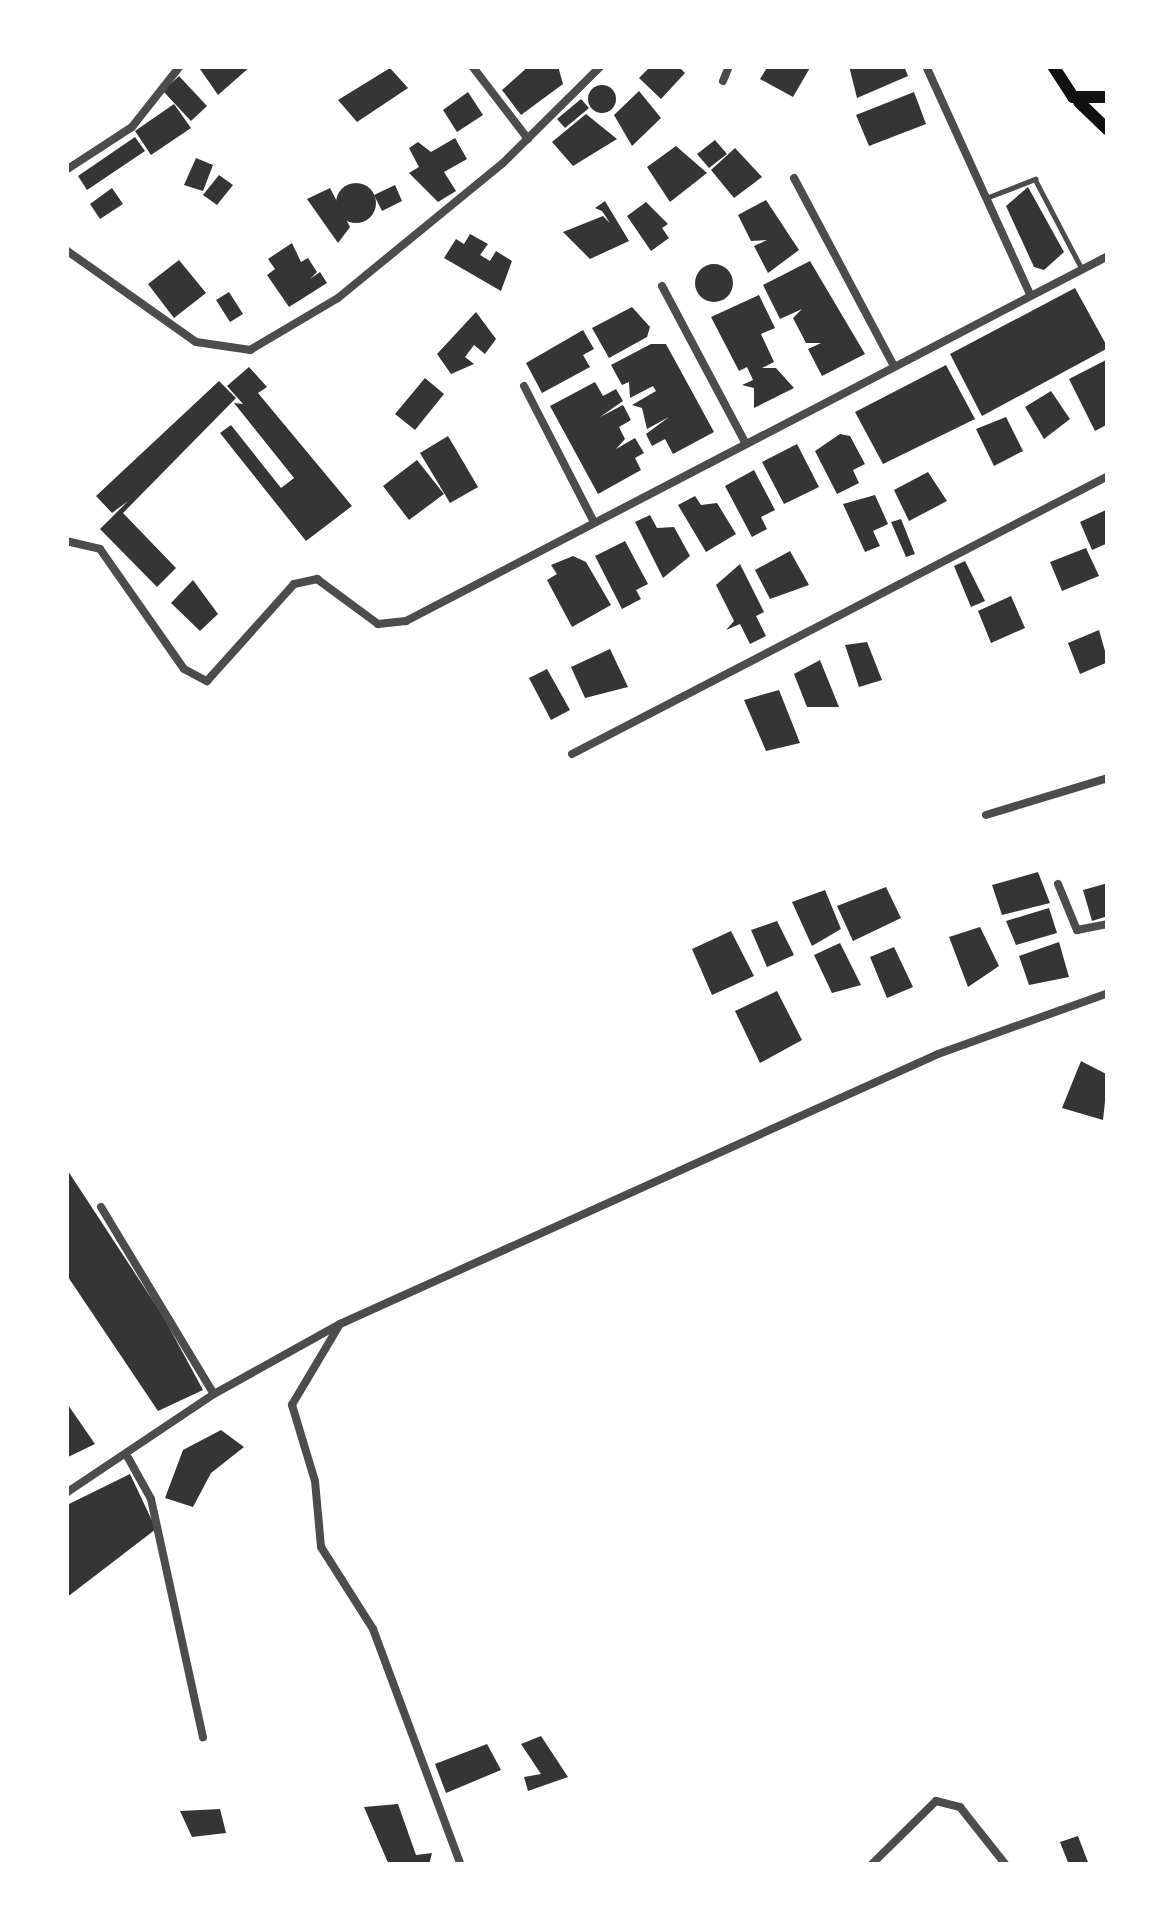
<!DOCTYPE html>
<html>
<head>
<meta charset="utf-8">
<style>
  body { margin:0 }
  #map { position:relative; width:1174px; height:1931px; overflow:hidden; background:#fff; font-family:"Titillium Web",sans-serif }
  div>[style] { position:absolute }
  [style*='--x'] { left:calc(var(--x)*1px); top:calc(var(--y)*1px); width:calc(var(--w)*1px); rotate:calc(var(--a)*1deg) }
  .building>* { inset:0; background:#353535 }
  .round { border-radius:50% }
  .service>* { height:4.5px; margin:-2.25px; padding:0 2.25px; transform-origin:2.25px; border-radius:2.25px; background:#4c4c4c }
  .minor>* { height:8px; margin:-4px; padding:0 4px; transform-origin:4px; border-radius:4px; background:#4c4c4c }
  .primary>* { height:12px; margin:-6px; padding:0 6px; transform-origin:6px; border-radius:6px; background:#111 }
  span { translate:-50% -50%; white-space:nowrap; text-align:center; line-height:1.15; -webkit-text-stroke:12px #fff; paint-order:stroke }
  .frame { position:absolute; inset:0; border:69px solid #fff; pointer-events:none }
</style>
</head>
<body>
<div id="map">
  <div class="building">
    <i style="clip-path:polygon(198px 66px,251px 66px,218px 95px)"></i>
    <i style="clip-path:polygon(529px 66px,558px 66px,563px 84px,521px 115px,502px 90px)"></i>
    <i style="clip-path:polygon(651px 66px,678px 66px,685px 73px,661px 99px,639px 78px)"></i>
    <i style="clip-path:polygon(768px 66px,811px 66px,793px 97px,760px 79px)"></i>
    <i style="clip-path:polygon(849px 66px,904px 66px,908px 76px,857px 98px)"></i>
    <i style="clip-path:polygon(390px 68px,408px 88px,357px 122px,338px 100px)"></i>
    <i style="clip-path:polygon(179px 76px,207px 106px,191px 121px,163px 91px)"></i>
    <i class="round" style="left:588px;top:85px;width:28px;height:28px"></i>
    <i style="clip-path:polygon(639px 91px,661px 118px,632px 146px,614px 115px)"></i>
    <i style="clip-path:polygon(468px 92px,483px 115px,457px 132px,443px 110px)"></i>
    <i style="clip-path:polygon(914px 92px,926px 124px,869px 146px,856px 115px)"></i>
    <i style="clip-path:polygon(581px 99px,589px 108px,565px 128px,557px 119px)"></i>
    <i style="clip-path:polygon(174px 104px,191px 128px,151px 155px,135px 131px)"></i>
    <i style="clip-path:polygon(586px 114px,617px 139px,573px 166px,552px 142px)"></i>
    <i style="clip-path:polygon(135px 137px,145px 151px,87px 190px,78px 176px)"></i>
    <i style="clip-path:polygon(455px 138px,467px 159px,444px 172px,456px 191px,438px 202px,409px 173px,419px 167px,409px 148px,418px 142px,431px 152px)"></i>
    <i style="clip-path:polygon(715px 140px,727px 154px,709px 168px,697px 154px)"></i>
    <i style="clip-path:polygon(676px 146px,707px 173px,670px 202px,647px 167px)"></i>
    <i style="clip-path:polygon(735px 148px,762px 177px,734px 198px,711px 170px)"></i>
    <i style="clip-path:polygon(196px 158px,213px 165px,203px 191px,184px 185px)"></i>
    <i style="clip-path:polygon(219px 175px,233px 185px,217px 205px,203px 195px)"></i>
    <i class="round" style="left:336px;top:183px;width:40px;height:40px"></i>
    <i style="clip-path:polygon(395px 185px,402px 201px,382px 211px,374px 195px)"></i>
    <i style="clip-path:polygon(1028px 187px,1064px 252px,1044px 270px,1034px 267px,1006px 206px)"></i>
    <i style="clip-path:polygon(112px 188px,123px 204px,100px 219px,90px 204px)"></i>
    <i style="clip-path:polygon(330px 188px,350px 227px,338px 243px,307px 199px)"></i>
    <i style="clip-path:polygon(766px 200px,799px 250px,768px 273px,754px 246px,767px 240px,751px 241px,738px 215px)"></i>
    <i style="clip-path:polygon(605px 201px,629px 241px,590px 259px,563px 232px,603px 216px,610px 223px,602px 211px,595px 208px)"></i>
    <i style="clip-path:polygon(646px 202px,668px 224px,662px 228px,669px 238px,651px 251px,627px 216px)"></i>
    <i style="clip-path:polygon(470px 234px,488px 244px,480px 255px,490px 261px,496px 251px,512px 261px,501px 291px,444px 258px,456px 239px,464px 244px)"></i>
    <i style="clip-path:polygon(292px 243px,301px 262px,308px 258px,317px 272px,310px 279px,320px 272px,327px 283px,289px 307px,267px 275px,275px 269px,268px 259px)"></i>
    <i style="clip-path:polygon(179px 260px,206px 293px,174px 318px,148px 284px)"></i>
    <i style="clip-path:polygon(810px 261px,865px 354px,822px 376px,808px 349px,821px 343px,806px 343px,793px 318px,802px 309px,780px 319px,763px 285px)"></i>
    <i class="round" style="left:695px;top:264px;width:38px;height:38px"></i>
    <i style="clip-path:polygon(1075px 288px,1108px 348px,982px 416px,950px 354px)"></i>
    <i style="clip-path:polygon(229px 292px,243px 314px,230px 322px,216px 300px)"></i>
    <i style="clip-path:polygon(759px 295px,775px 328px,761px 334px,774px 362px,762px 368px,776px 368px,794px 388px,754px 408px,754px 388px,742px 385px,753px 380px,747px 367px,739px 371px,711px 317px)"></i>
    <i style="clip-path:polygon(632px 307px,650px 327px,647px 337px,609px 358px,592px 328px)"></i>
    <i style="clip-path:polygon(476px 312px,496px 339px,485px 354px,474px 345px,465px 357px,474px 364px,451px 374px,437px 354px)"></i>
    <i style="clip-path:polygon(583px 330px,594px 349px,583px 355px,590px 367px,542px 393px,526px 363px)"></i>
    <i style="clip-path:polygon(651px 344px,666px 344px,714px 432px,673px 454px,665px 439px,652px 446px,646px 434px,669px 417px,647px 429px,642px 408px,632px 405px,656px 391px,653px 386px,630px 398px,629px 382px,622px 385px,611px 365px)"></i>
    <i style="clip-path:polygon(1108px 359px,1108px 424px,1095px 431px,1069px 379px)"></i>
    <i style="clip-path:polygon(946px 365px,975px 419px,883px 464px,855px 412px)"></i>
    <i style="clip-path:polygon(249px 367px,267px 387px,258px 393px,352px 506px,306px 541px,220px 433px,231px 425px,281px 488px,294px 478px,234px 403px,243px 404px,227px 386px)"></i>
    <i style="clip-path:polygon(425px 378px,444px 394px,415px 430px,395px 414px)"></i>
    <i style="clip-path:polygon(219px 381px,236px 398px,123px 513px,176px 568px,157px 587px,100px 529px,128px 501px,112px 513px,96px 496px)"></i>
    <i style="clip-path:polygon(595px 382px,603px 396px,616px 389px,623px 401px,600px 417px,623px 405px,631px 420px,619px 427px,625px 439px,616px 449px,635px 438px,644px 453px,635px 458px,641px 470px,598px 494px,550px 406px)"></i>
    <i style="clip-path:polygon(1051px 391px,1070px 419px,1044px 439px,1025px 407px)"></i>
    <i style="clip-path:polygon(1006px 417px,1023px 451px,994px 466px,976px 429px)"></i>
    <i style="clip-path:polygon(840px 434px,850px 436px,865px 464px,853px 470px,859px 483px,837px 494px,815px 451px)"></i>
    <i style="clip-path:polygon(448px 436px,478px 487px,450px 503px,420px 453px)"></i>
    <i style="clip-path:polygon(797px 444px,819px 487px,784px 504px,762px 462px)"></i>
    <i style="clip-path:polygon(417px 460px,444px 494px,409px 520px,383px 486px)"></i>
    <i style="clip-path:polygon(754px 470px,775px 510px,761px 517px,767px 529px,752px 537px,725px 486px)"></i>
    <i style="clip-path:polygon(928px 472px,947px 501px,909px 521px,894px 490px)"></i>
    <i style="clip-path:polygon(875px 495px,888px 524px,873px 531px,880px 546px,865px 552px,843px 504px)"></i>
    <i style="clip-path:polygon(695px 496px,701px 505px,717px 503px,736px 534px,706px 552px,678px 505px)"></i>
    <i style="clip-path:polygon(1108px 509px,1108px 543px,1092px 550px,1080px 522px)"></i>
    <i style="clip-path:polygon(650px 515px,657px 528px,674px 527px,690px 556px,663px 578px,635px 522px)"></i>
    <i style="clip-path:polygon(901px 519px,915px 554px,906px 557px,891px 522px)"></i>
    <i style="clip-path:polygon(625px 541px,648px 584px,636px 590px,641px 599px,622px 609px,595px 556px)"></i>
    <i style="clip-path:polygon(1086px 548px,1099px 576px,1062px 591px,1050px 562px)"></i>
    <i style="clip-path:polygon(790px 551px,809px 585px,770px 599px,755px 570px)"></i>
    <i style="clip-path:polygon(573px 556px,586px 562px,611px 605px,572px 627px,547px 580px,557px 574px,551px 565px)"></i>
    <i style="clip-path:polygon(965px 561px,985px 601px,971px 607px,954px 566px)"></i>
    <i style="clip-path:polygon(740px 564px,764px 612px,756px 616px,766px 636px,750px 644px,740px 624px,726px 630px,734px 621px,716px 585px)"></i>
    <i style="clip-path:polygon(193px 580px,218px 614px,200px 631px,171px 603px)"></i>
    <i style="clip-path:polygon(1011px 596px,1025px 628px,991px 643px,978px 611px)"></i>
    <i style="clip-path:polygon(1099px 630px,1108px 662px,1080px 674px,1068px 643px)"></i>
    <i style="clip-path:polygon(867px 642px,882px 680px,859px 687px,845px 645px)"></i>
    <i style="clip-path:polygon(610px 649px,628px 687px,585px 698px,571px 667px)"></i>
    <i style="clip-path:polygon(820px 660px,839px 707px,807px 707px,794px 674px)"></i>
    <i style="clip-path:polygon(547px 669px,570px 710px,551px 720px,529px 678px)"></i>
    <i style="clip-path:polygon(779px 690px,800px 743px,766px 751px,744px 700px)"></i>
    <i style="clip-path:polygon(1038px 872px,1050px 903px,1002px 915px,992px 885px)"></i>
    <i style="clip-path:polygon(1108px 883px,1108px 916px,1092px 921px,1083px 890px)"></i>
    <i style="clip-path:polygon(886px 887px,901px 918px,853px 941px,837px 906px)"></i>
    <i style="clip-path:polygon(825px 890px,841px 929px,812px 946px,792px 902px)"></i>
    <i style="clip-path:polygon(1049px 908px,1057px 933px,1016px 945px,1006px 921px)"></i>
    <i style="clip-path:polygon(777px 921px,794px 955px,767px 967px,751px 930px)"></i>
    <i style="clip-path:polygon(980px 927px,999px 966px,968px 987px,949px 937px)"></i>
    <i style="clip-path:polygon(731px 931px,754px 976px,712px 995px,692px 949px)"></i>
    <i style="clip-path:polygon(1059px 942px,1069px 977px,1029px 985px,1019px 956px)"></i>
    <i style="clip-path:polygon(840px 943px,861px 985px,832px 993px,814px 955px)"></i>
    <i style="clip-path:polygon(894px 947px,913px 987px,887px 998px,870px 957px)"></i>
    <i style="clip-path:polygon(777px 991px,802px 1040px,760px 1063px,735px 1011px)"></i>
    <i style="clip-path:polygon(1081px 1061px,1108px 1075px,1103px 1120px,1062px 1108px)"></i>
    <i style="clip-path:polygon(66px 1168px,163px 1316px,203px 1390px,158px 1411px,66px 1274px)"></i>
    <i style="clip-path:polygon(66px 1402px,95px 1444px,66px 1458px)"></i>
    <i style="clip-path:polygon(221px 1430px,244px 1447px,211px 1473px,193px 1507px,165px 1498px,183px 1450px)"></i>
    <i style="clip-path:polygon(130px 1474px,156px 1529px,66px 1598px,69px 1504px)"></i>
    <i style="clip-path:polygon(541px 1736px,568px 1777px,528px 1791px,524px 1777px,541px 1774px,521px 1744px)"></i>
    <i style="clip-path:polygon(487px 1744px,501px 1770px,446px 1793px,435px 1764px)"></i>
    <i style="clip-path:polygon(398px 1804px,416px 1855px,432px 1853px,429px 1865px,389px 1865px,364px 1807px)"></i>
    <i style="clip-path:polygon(220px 1809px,226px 1833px,192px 1837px,180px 1811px)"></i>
    <i style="clip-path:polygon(1078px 1836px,1089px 1865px,1069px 1865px,1060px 1842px)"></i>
  </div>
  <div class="service">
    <i style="--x:986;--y:198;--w:53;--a:-21.2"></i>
    <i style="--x:1035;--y:179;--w:102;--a:62.4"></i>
  </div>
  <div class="minor">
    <i style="--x:472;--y:66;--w:92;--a:52.5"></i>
    <i style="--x:926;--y:66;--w:251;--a:65.5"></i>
    <i style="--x:723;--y:81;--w:16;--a:-68"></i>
    <i style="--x:66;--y:170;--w:79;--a:-33.1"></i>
    <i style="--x:132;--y:127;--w:78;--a:-51.8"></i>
    <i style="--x:794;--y:178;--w:213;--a:62"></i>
    <i style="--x:66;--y:250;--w:159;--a:35.3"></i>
    <i style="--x:196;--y:342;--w:55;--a:8.4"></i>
    <i style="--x:250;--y:350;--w:102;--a:-30.6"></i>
    <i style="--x:338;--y:298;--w:213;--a:-39.3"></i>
    <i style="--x:503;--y:163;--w:138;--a:-44.7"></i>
    <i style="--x:662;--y:286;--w:179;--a:62"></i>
    <i style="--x:524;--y:386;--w:153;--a:62.8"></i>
    <i style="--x:66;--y:541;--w:35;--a:13"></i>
    <i style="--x:100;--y:549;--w:146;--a:55"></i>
    <i style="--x:184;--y:669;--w:26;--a:28"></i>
    <i style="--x:207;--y:681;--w:130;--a:-48.1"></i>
    <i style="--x:294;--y:584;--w:24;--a:-12"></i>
    <i style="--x:317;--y:579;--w:76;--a:36.4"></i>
    <i style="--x:378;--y:624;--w:28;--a:-6"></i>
    <i style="--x:406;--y:621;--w:791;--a:-27.47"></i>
    <i style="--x:572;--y:754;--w:604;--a:-27.41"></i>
    <i style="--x:986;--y:815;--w:127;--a:-16.9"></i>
    <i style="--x:1058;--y:884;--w:50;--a:67.6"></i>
    <i style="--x:1077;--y:930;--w:32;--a:-11"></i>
    <i style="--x:101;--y:1207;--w:218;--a:58.9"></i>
    <i style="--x:340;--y:1324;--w:94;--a:120.7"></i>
    <i style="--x:292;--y:1405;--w:79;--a:73.2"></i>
    <i style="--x:315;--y:1481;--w:66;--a:84.8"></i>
    <i style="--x:321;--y:1547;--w:97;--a:57.6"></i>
    <i style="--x:373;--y:1629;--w:252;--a:69.6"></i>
    <i style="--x:126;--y:1454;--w:51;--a:60.9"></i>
    <i style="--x:151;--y:1499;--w:244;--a:77.7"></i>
    <i style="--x:66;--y:1493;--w:178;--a:-33.8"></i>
    <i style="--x:214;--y:1394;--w:144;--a:-29.1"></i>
    <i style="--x:340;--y:1324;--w:656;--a:-24.3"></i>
    <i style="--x:938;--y:1054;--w:181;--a:-19.7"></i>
    <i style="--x:871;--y:1865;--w:91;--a:-44.6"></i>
    <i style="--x:936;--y:1801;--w:25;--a:14"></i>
    <i style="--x:960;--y:1807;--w:74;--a:51.6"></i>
  </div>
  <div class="primary">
    <i style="--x:1053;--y:66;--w:37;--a:57"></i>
    <i style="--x:1073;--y:97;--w:35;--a:0"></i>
    <i style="--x:1079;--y:102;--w:40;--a:44"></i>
  </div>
  <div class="frame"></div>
</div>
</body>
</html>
